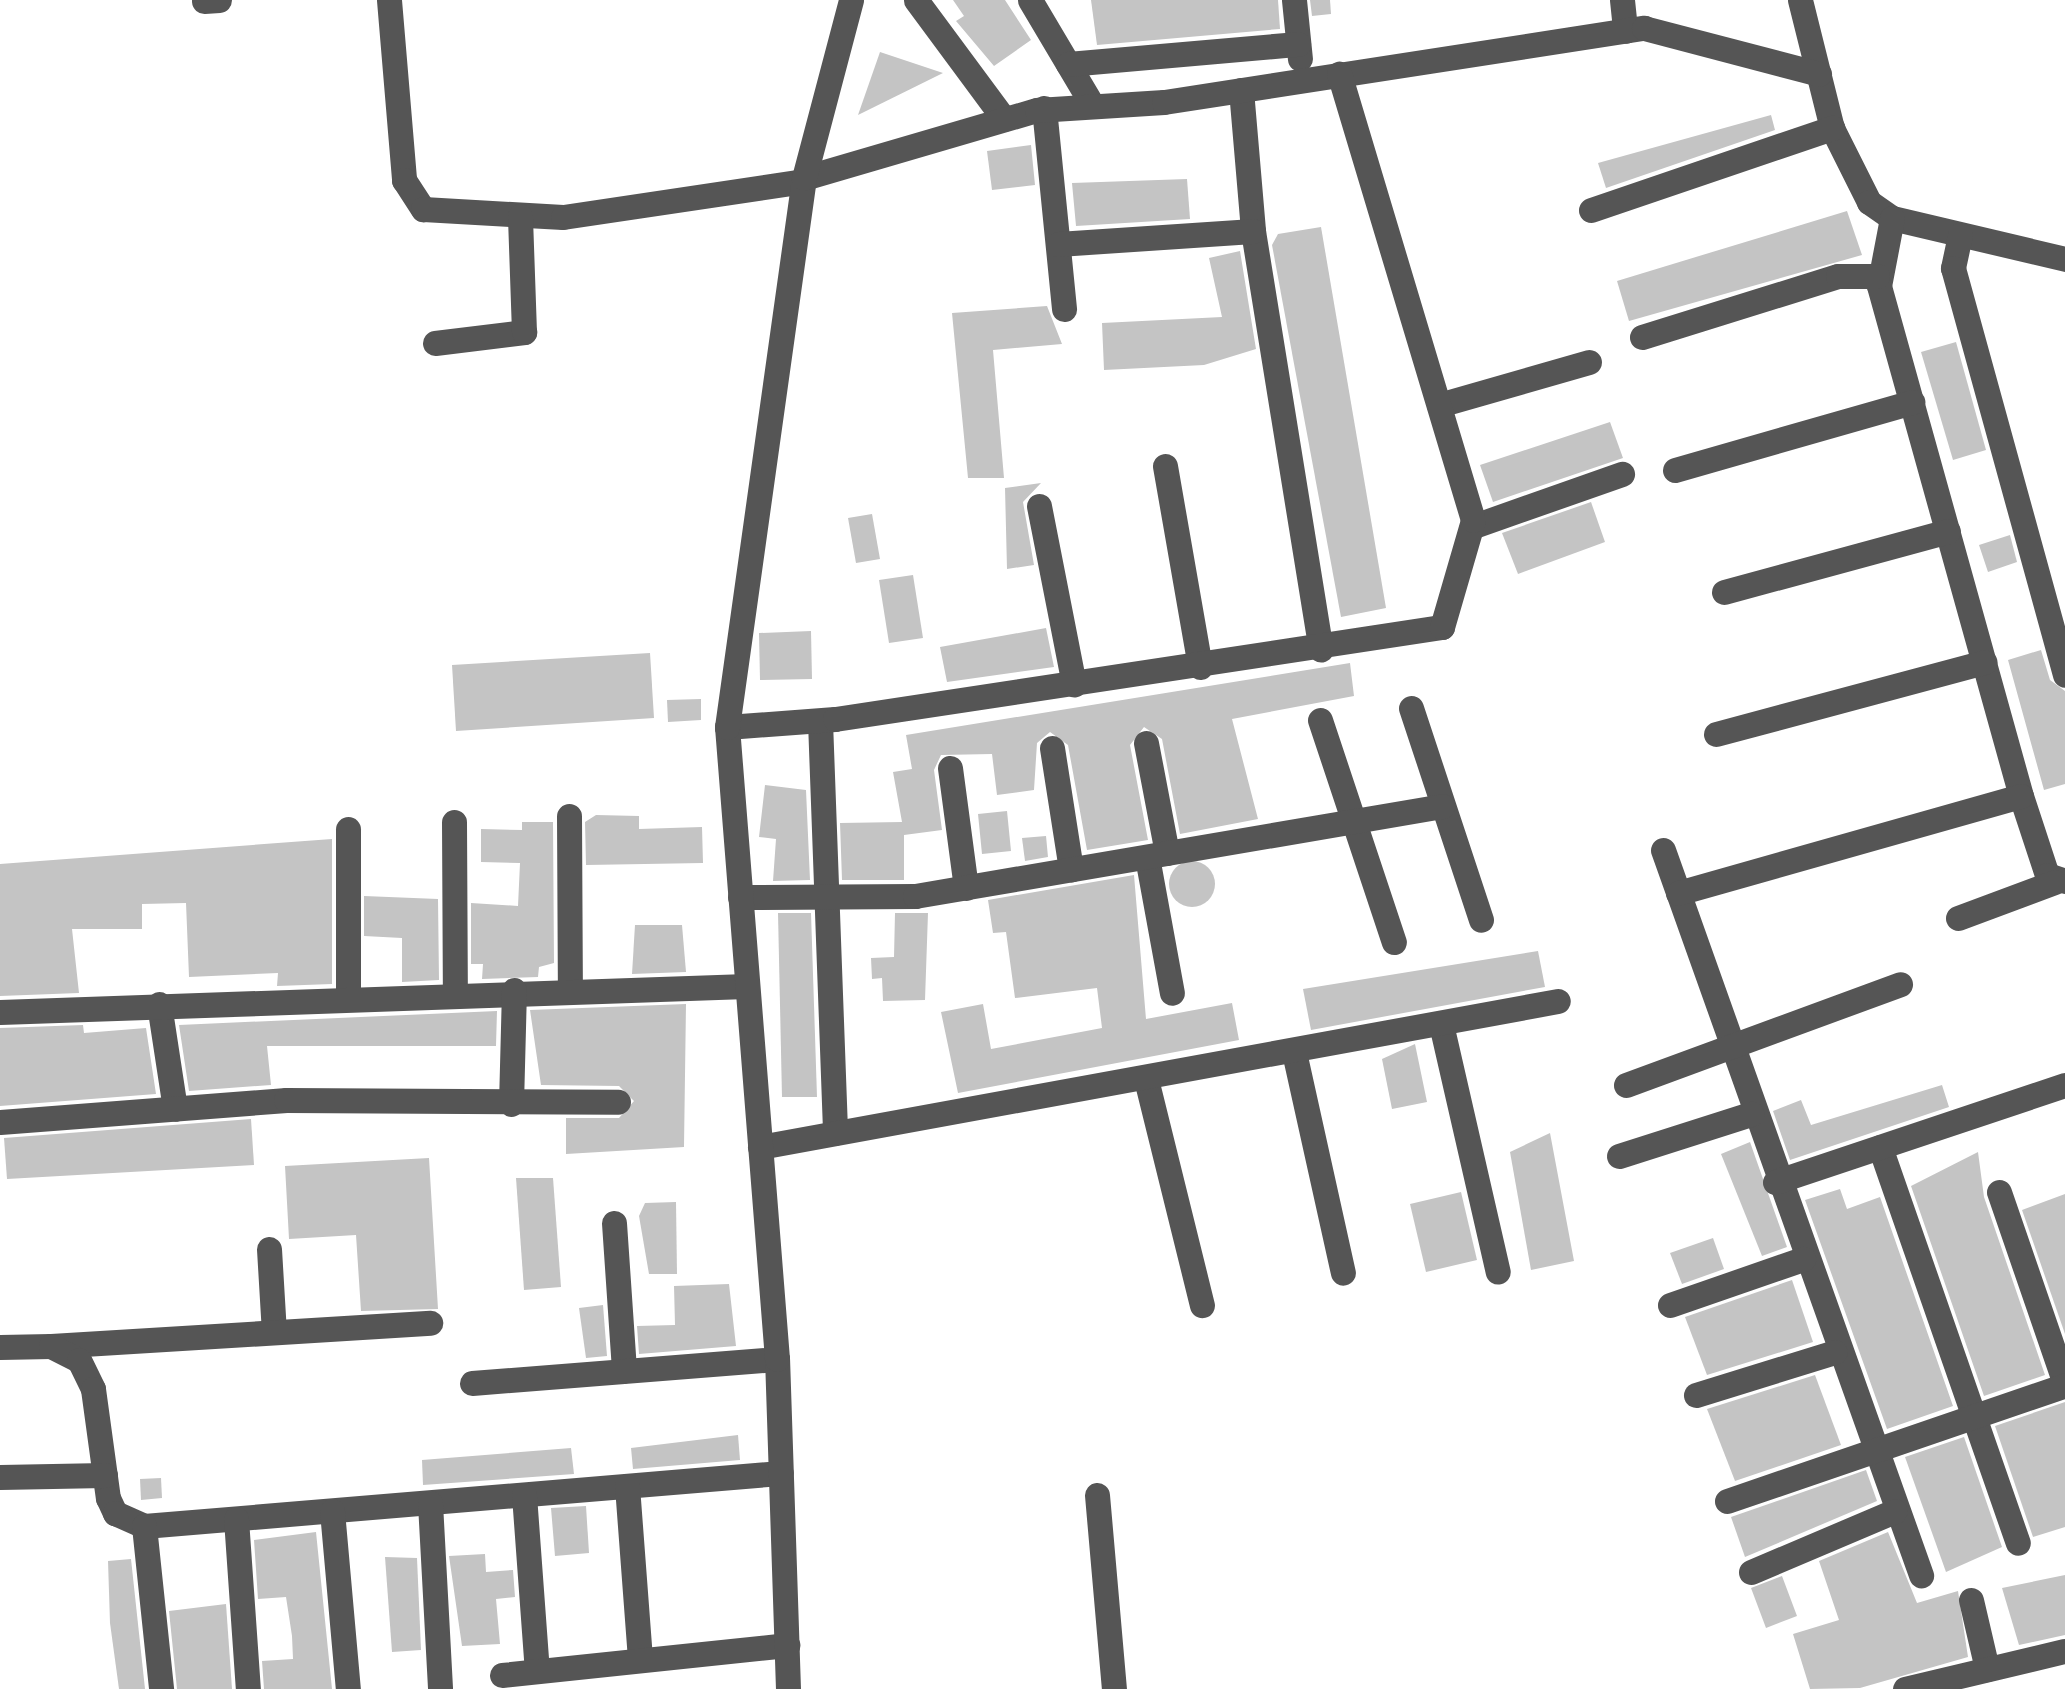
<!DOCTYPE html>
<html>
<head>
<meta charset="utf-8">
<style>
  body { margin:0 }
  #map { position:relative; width:2065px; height:1689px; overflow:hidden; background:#fff; font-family:"Open Sans",sans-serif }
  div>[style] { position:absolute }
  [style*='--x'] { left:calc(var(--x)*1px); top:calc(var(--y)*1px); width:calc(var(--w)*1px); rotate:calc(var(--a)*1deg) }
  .building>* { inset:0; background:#c4c4c4 }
  .round { border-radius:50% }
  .minor>* { height:25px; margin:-12.5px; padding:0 12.5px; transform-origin:12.5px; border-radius:12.5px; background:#555 }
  span { translate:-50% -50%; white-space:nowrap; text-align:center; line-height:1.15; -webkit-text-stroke:9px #fff; paint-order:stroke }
</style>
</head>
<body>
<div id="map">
  <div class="building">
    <i style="clip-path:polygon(953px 0,1005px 0,1031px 40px,994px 66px,956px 21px,964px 16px)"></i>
    <i style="clip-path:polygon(1091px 0,1278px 0,1280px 29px,1097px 45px)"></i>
    <i style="clip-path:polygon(1310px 0,1330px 0,1331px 14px,1312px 16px)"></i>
    <i style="clip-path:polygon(880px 52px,943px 73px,858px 115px)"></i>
    <i style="clip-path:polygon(1771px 115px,1775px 130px,1606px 188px,1598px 163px)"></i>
    <i style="clip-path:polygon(1031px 145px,1035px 185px,992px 190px,987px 151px)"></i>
    <i style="clip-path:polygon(1187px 179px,1190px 219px,1076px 226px,1072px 183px)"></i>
    <i style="clip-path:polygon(1847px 211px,1862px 255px,1629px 321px,1617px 281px)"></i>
    <i style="clip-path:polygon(1321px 227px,1386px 608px,1341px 617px,1272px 245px,1278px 234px)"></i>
    <i style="clip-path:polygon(1240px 251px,1256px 349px,1204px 365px,1104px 370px,1102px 323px,1222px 317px,1209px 258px)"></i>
    <i style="clip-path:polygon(1047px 306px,1062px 344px,993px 350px,1004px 478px,968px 478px,952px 313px)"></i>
    <i style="clip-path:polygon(1956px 342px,1986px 450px,1953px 460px,1921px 352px)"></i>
    <i style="clip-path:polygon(1610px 422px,1623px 458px,1493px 502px,1480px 465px)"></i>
    <i style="clip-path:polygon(1041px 483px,1023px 502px,1034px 565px,1007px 569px,1005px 488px)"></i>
    <i style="clip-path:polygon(1591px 502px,1605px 542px,1518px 574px,1502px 533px)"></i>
    <i style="clip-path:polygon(872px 514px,880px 559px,856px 563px,848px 518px)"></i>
    <i style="clip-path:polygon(2010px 535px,2017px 562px,1988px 572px,1979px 545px)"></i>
    <i style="clip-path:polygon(913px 575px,923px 638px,889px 643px,879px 580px)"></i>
    <i style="clip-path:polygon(1046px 628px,1054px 667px,947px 682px,940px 647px)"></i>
    <i style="clip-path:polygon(811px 631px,812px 679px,760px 680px,759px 633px)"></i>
    <i style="clip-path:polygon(2041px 650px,2050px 680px,2065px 691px,2065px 784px,2044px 790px,2008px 660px)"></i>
    <i style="clip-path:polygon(650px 653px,654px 718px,456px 731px,452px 665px)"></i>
    <i style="clip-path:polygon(1350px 663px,1354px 696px,1232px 719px,1258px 819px,1180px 834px,1162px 739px,1144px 727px,1130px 745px,1148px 840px,1087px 850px,1068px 745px,1050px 732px,1037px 743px,1034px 790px,997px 795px,992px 754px,941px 755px,934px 770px,942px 830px,904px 835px,904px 880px,842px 880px,840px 823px,902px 822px,893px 772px,912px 769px,906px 735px)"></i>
    <i style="clip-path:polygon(701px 699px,701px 720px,668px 722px,667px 700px)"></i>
    <i style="clip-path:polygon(765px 785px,806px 790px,810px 880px,773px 881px,776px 839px,759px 837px)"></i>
    <i style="clip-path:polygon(1007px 811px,1011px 851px,982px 854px,978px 814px)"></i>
    <i style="clip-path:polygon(596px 815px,639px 816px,639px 829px,702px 827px,703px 863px,586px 865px,585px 822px)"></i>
    <i style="clip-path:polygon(522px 822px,553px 822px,554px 963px,539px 967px,538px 977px,482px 979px,483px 964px,471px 964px,471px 903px,518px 906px,520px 863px,481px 862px,481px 829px,522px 830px)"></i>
    <i style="clip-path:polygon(1046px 836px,1048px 857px,1025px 861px,1022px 838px)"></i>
    <i style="clip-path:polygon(332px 839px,332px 984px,277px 986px,278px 973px,189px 977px,186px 903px,142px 904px,142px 929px,72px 929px,79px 993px,0 996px,0 864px)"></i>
    <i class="round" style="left:1169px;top:861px;width:46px;height:46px"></i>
    <i style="clip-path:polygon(1134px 875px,1146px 1019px,1232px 1003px,1239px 1040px,958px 1093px,941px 1012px,983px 1004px,991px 1049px,1102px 1028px,1097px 988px,1015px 998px,1006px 932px,993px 933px,988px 900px)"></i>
    <i style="clip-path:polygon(364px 896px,438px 899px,439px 980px,402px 982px,402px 938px,364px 936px)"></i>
    <i style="clip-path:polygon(778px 913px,811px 913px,817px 1097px,782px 1097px)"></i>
    <i style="clip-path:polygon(895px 913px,928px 913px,925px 1000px,883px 1001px,882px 978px,872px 979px,871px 958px,894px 957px)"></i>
    <i style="clip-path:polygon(635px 925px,682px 925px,686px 972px,632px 974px)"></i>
    <i style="clip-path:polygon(1538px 951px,1545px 987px,1311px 1030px,1303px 989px)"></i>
    <i style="clip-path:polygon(686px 1004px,684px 1147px,566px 1154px,566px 1118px,619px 1118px,634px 1101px,619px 1086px,541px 1085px,530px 1010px)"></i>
    <i style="clip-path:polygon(497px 1011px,496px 1046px,267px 1046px,271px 1085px,189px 1091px,179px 1025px)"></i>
    <i style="clip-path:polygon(83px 1025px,84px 1033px,146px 1028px,156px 1094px,0 1106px,0 1028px)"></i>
    <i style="clip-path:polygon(1415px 1044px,1427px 1102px,1392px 1109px,1382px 1059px)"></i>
    <i style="clip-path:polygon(1942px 1085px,1949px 1107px,1790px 1160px,1773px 1111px,1801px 1100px,1811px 1125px)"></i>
    <i style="clip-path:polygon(251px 1119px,254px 1165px,7px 1179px,4px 1138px)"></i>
    <i style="clip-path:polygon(1550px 1133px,1574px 1261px,1531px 1270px,1510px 1152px)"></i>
    <i style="clip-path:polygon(1750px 1142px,1787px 1247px,1762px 1256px,1721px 1154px)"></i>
    <i style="clip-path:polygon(1978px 1152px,1984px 1197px,2045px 1375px,1984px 1396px,1911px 1186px)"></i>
    <i style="clip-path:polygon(429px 1158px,438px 1309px,361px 1311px,356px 1235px,289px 1239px,285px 1166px)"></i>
    <i style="clip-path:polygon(516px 1178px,553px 1178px,561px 1287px,524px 1290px)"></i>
    <i style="clip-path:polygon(1840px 1189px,1847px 1209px,1880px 1197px,1953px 1406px,1887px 1429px,1805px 1200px)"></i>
    <i style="clip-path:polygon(1461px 1192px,1477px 1260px,1426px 1272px,1410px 1204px)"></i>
    <i style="clip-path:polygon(2065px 1194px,2065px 1334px,2022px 1210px)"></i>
    <i style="clip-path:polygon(676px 1202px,677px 1274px,649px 1274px,639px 1216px,645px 1203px)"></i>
    <i style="clip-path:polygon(1713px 1238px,1724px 1269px,1682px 1284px,1670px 1253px)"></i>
    <i style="clip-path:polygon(1792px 1280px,1813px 1342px,1707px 1375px,1685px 1317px)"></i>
    <i style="clip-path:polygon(729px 1284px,736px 1346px,639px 1354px,637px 1326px,675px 1325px,674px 1286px)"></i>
    <i style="clip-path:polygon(603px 1305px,607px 1356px,586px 1358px,579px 1308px)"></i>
    <i style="clip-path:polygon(1815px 1375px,1841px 1445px,1735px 1481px,1707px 1409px)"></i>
    <i style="clip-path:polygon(2065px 1402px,2065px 1527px,2033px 1537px,1995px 1426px)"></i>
    <i style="clip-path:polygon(738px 1435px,740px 1460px,633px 1469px,631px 1448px)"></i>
    <i style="clip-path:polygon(1964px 1437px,2002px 1547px,1946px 1572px,1905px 1457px)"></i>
    <i style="clip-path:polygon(571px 1448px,574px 1474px,423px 1485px,422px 1460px)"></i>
    <i style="clip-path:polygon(1866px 1470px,1877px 1501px,1745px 1557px,1731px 1517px)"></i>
    <i style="clip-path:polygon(161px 1478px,162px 1498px,141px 1500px,140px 1479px)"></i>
    <i style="clip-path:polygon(586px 1506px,589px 1553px,555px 1556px,551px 1508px)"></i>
    <i style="clip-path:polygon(316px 1532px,332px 1689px,264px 1689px,262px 1661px,293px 1659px,292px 1636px,286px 1597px,258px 1599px,254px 1540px)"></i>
    <i style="clip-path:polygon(1888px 1532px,1917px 1603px,1958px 1591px,1968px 1657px,1860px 1688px,1810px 1689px,1793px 1634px,1839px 1620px,1819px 1561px)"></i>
    <i style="clip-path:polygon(485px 1554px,486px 1572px,513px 1570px,515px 1597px,496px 1599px,500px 1644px,462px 1646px,449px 1556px)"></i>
    <i style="clip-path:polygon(385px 1557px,417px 1558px,421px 1650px,392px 1652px)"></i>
    <i style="clip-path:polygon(131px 1559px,145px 1689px,119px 1689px,110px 1623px,108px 1561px)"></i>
    <i style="clip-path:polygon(2065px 1575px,2065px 1635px,2019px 1645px,2002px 1588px)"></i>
    <i style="clip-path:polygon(1782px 1576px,1797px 1616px,1766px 1628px,1751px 1588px)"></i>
    <i style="clip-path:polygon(226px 1604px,232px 1689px,177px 1689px,169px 1611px)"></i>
  </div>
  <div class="minor">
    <i style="--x:389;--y:0;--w:181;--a:85.2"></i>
    <i style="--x:404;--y:180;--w:35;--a:57"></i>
    <i style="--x:423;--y:209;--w:140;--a:3.3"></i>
    <i style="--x:563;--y:217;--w:243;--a:-8.5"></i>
    <i style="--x:916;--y:0;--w:148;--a:53.5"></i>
    <i style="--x:1030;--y:0;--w:123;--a:59.3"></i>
    <i style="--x:1294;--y:0;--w:59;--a:84.2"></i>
    <i style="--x:1622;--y:0;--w:31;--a:84"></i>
    <i style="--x:1800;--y:0;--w:132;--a:76"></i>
    <i style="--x:1832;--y:128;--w:83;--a:63.4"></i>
    <i style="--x:1869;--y:202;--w:28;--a:35"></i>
    <i style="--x:1892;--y:218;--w:178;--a:13.3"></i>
    <i style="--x:204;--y:1;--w:15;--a:-4"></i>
    <i style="--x:1068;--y:64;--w:231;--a:-5"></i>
    <i style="--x:1241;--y:90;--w:142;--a:85.1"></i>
    <i style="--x:1253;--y:231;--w:424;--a:80.8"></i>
    <i style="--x:1044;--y:108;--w:202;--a:84.3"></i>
    <i style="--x:804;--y:178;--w:243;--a:-16.3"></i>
    <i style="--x:1037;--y:110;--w:127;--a:-3.6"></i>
    <i style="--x:1164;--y:102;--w:486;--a:-8.8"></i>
    <i style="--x:1644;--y:28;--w:181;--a:14.7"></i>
    <i style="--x:1591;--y:210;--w:255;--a:-18.8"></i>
    <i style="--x:1892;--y:218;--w:69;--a:100.8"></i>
    <i style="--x:1879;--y:286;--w:529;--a:74.44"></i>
    <i style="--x:2021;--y:796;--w:83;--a:71.8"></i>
    <i style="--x:2047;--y:875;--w:19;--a:18"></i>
    <i style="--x:1960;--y:235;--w:34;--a:102"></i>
    <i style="--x:1953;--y:268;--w:422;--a:74.6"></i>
    <i style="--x:1058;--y:244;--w:195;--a:-3.8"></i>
    <i style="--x:1642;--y:337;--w:205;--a:-17.3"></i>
    <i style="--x:1838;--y:276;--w:39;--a:0"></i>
    <i style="--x:435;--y:343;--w:90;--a:-7"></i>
    <i style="--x:524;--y:332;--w:116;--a:-92"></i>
    <i style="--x:1439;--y:405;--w:156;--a:-16"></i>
    <i style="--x:1165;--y:466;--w:204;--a:80.1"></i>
    <i style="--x:1675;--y:470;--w:247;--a:-16"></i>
    <i style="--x:1039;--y:506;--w:182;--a:78.9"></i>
    <i style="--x:1474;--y:526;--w:157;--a:-19.4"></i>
    <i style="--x:1724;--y:592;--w:232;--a:-15.2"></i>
    <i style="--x:1411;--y:708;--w:223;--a:71.7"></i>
    <i style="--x:1320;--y:720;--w:234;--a:71.6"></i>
    <i style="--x:820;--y:721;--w:412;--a:87.9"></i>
    <i style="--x:727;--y:727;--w:108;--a:-4.2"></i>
    <i style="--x:835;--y:719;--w:614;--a:-8.62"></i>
    <i style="--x:1442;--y:627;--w:111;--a:-73.8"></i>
    <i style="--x:1473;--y:520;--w:466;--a:-106.7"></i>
    <i style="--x:1716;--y:734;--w:278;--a:-15"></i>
    <i style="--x:1146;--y:743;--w:112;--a:79.2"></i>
    <i style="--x:1052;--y:748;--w:123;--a:81.1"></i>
    <i style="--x:950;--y:768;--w:121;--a:82.4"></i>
    <i style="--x:569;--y:816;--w:173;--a:89.7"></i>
    <i style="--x:454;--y:822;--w:169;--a:89.7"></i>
    <i style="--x:348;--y:829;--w:165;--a:90"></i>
    <i style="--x:1663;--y:850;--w:770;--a:70.41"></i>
    <i style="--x:1147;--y:857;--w:138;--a:79.6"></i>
    <i style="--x:1678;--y:893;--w:356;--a:-15.8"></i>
    <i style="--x:740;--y:897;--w:175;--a:-0.3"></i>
    <i style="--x:915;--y:896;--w:535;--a:-9.69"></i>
    <i style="--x:1958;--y:918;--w:103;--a:-20.4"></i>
    <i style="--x:159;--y:1004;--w:106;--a:81.3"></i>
    <i style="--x:0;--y:1012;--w:747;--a:-1.99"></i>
    <i style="--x:1441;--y:1024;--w:254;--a:77.1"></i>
    <i style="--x:1294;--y:1052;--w:226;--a:77.5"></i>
    <i style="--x:1146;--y:1079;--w:233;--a:76.1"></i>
    <i style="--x:1626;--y:1085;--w:292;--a:-20.2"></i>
    <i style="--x:511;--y:1104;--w:114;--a:-88.5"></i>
    <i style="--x:0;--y:1122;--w:287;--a:-4.4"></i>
    <i style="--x:286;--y:1100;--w:332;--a:0.3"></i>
    <i style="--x:760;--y:1147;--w:811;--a:-10.37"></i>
    <i style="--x:1880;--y:1147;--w:419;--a:70.8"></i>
    <i style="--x:1619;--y:1156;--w:139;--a:-17.7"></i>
    <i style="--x:1775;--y:1182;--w:306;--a:-18.5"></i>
    <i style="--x:1999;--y:1192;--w:203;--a:71"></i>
    <i style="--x:614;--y:1223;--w:148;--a:86.1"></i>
    <i style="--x:269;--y:1249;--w:83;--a:86.6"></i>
    <i style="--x:1670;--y:1305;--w:141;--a:-19.1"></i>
    <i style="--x:51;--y:1346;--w:380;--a:-3.5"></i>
    <i style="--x:0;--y:1347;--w:51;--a:-1.1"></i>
    <i style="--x:51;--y:1346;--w:31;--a:27"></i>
    <i style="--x:79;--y:1360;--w:32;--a:64"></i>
    <i style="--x:93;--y:1389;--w:110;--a:82.2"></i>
    <i style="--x:108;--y:1498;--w:17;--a:65"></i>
    <i style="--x:115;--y:1513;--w:32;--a:24"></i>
    <i style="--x:144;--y:1526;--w:639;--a:-4.76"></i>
    <i style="--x:472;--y:1383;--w:306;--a:-4.5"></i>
    <i style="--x:1696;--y:1395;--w:145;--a:-17.2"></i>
    <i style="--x:0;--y:1477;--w:105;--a:-1.1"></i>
    <i style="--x:627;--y:1486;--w:174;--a:85.7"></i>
    <i style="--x:524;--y:1495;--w:176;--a:85.8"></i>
    <i style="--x:1097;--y:1495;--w:195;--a:85"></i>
    <i style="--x:1727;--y:1501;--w:357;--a:-18.9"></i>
    <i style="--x:430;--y:1503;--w:186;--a:86.9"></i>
    <i style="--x:332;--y:1511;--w:179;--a:84.9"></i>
    <i style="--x:236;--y:1519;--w:170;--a:86"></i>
    <i style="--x:144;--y:1526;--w:164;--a:84"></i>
    <i style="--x:1751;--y:1572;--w:156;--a:-23"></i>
    <i style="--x:1971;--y:1600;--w:71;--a:76.9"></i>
    <i style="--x:502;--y:1675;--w:287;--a:-6"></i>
    <i style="--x:788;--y:1689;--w:330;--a:-91.9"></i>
    <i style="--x:777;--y:1359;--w:634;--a:-94.52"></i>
    <i style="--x:727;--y:727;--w:554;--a:-82.02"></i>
    <i style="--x:804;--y:178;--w:184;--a:-75.2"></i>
    <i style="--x:1905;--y:1689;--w:164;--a:-13.4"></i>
  </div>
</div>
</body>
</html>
